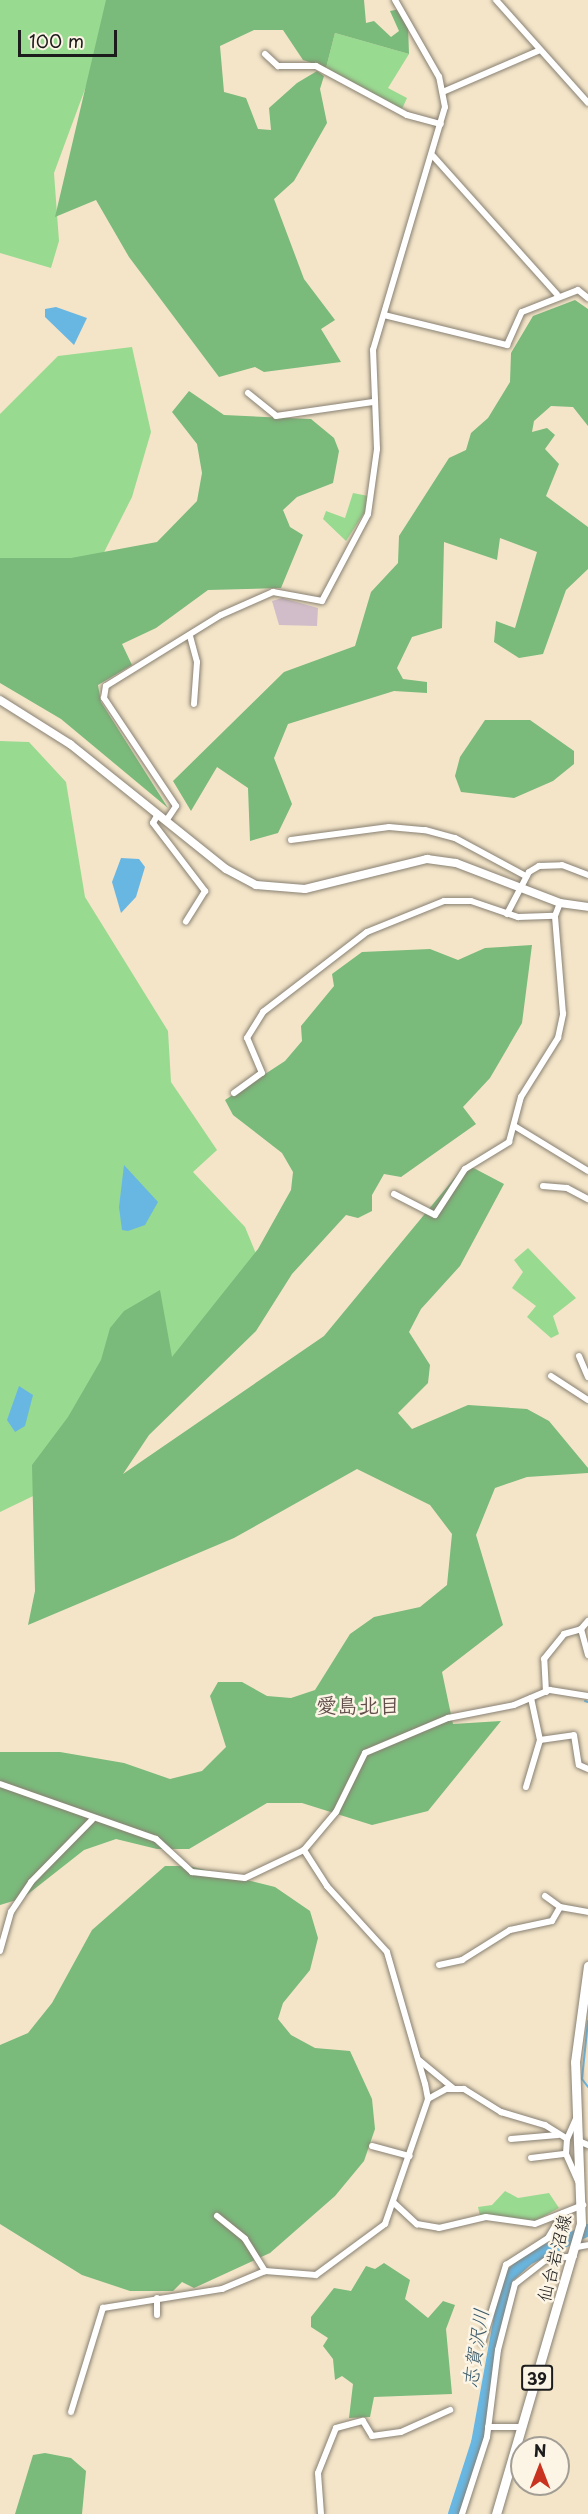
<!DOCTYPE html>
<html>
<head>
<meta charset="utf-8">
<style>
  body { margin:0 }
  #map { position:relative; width:588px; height:2514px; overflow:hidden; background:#f4e5c9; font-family:"Playpen Sans","Klee One",sans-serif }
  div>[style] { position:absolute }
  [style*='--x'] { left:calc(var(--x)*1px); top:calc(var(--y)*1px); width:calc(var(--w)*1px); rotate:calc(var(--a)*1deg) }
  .industrial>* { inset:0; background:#d1bdc9 }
  .green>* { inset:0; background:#99da91 }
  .forest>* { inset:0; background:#7aba7b }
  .water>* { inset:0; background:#68b6e2 }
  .stream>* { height:2px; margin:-1px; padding:0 1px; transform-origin:1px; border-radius:1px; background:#68b6e2 }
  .river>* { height:12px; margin:-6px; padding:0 6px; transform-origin:6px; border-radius:6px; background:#68b6e2 }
  .roads { filter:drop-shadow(0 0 2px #888072) drop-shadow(0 0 2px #888072) }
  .street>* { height:6px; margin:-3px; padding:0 3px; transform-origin:3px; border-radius:3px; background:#fff }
  .secondary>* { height:8px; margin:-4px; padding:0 4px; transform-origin:4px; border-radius:4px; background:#fff }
  .primary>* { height:9px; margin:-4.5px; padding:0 4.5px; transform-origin:4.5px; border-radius:4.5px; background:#fff }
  span { translate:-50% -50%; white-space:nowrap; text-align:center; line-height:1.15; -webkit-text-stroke:5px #fcf5e5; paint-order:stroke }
  .shield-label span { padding:2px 4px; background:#fcf5e5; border:2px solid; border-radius:4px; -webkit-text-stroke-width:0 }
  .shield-label { font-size:16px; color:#1c1c1c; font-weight:700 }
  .street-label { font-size:18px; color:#1c1c1c }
  .water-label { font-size:20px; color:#3a5a6b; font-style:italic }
  .quarter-label { font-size:21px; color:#624f4c; font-weight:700 }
  .north { position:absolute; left:510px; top:2436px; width:60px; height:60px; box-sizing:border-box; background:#fcf5e5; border:2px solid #a29e95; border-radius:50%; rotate:0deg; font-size:16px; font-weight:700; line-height:24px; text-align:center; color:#1c1c1c }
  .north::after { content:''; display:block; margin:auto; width:21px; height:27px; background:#c8321e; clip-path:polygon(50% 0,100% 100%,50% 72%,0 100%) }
  .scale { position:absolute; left:18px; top:30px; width:99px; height:27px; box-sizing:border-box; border:3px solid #1c1c1c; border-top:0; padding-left:8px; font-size:18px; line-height:21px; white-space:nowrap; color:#1c1c1c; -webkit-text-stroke:4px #fcf5e5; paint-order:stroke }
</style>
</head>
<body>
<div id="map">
  <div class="industrial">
    <i style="clip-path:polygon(282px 598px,318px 608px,317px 626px,279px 625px,272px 601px)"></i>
  </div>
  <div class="green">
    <i style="clip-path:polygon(0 0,118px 0,54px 173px,59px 241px,51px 268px,0 253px)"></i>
    <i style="clip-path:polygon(335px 33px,409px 54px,388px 88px,407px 98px,402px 109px,326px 68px)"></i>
    <i style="clip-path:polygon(132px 347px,151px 432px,132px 497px,90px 580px,0 602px,0 414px,58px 356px)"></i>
    <i style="clip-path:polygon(353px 493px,368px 496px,366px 510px,346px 541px,323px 519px,326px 511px,345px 518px)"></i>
    <i style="clip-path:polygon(0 741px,29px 742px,66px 782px,85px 897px,168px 1031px,171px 1082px,217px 1150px,193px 1172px,245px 1227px,264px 1273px,85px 1471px,0 1512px)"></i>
    <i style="clip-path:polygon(528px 1248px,576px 1298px,553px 1316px,559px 1334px,551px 1338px,527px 1317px,536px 1306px,512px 1288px,523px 1272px,514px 1260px)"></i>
    <i style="clip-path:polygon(505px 2191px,518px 2198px,549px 2193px,559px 2208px,535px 2221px,480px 2216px,478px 2207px,492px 2205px)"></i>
  </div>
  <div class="forest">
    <i style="clip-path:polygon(106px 0,364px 0,366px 23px,374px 21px,391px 37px,399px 31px,390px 11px,400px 9px,408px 26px,409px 54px,335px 33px,326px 68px,303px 60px,283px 30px,254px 30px,220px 46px,224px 92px,246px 98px,258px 129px,271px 130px,269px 108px,297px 83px,317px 71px,324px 76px,320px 89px,327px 123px,294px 181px,274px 199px,304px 279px,335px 320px,321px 329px,341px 362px,264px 372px,255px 367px,219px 377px,129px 257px,96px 200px,55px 217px)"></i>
    <i style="clip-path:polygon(575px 300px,588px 309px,588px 426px,573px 407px,551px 406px,534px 421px,532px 432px,547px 428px,555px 435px,545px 449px,559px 464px,546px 496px,588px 527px,588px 569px,566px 590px,543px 654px,519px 658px,494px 642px,496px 621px,515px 628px,537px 552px,500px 538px,497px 560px,444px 542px,442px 628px,412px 637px,397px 668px,403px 679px,427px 682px,427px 693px,394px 691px,288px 724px,274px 758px,292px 804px,278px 833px,250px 841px,248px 788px,217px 767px,191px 811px,173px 781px,284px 672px,355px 646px,371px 592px,398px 563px,399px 536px,449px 458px,466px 450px,471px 433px,488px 418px,510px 382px,511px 353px,533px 316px)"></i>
    <i style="clip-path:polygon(189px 391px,224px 415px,311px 419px,334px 438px,339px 451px,333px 483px,297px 497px,283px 510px,290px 527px,303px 535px,281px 588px,208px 590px,156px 628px,122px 644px,132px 665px,98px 685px,101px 702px,168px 808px,61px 719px,0 683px,0 558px,71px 558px,157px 542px,197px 501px,202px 473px,197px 444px,172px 412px)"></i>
    <i style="clip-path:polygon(485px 720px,530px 720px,574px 751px,574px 764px,553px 781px,514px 798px,461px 792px,455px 776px,460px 757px)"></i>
    <i style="clip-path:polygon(532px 945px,522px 1023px,490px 1078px,463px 1107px,476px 1124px,401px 1177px,384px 1174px,372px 1195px,372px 1211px,358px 1218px,346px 1215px,292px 1274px,256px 1331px,149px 1435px,123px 1474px,324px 1336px,466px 1164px,504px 1184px,460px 1266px,421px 1309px,409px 1332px,430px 1365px,428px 1383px,398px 1413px,412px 1429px,468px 1405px,527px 1409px,549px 1421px,588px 1468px,588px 1473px,527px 1477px,495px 1488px,476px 1535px,503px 1625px,442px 1672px,453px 1724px,501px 1721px,428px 1811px,372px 1825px,302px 1803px,267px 1803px,189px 1849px,157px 1849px,116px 1839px,84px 1850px,23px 1898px,0 1905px,0 1752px,60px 1752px,124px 1763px,170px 1779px,202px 1771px,226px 1747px,210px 1696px,218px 1682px,242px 1682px,267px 1696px,291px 1698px,315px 1690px,350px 1634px,374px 1617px,420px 1607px,447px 1585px,452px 1534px,430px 1505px,357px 1469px,234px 1538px,28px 1625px,35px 1591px,32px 1465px,68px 1417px,101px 1360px,110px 1328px,124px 1311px,160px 1290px,172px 1357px,258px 1249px,291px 1190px,293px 1172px,282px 1153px,233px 1115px,225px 1100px,285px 1061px,302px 1041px,301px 1026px,334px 986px,332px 974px,362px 952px,430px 949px,458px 960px,485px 948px)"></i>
    <i style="clip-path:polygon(165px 1866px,189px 1866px,275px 1887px,310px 1911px,318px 1938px,310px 1970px,283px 2003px,278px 2019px,291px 2035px,315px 2048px,350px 2051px,372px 2099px,375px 2129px,364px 2161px,335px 2196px,270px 2253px,194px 2288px,182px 2282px,173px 2291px,130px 2291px,82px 2275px,0 2224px,0 2045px,28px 2033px,52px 2003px,92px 1930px)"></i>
    <i style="clip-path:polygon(384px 2263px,410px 2280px,405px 2299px,428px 2318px,443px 2301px,455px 2305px,446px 2329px,452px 2394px,374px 2397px,370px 2417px,349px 2418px,353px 2384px,342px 2376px,335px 2380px,333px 2359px,323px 2346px,328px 2338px,311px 2327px,311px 2317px,334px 2288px,351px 2291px,366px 2266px,375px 2269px)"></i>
    <i style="clip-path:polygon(45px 2453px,71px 2458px,86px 2471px,82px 2514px,15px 2514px,33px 2455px)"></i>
  </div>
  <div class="water">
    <i style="clip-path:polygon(56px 307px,87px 318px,74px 345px,45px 317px,45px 309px)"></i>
    <i style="clip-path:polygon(121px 858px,139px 859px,145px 867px,136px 897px,121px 913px,112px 882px)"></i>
    <i style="clip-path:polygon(124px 1165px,158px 1202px,145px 1225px,128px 1231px,122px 1230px,119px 1207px)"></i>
    <i style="clip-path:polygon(19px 1386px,33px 1395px,25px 1426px,15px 1432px,7px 1420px)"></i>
  </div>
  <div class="stream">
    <i style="--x:585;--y:1701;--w:3;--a:18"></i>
    <i style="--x:588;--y:2021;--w:58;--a:95.9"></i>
    <i style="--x:582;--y:2079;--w:10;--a:53"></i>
  </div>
  <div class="river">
    <i style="--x:454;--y:2514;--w:75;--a:-72.1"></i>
    <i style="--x:477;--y:2443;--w:168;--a:-79.7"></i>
    <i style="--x:507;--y:2278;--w:28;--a:-42"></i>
    <i style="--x:528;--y:2259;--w:67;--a:-25.8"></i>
  </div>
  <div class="roads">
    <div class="street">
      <i style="--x:496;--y:0;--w:138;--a:48.2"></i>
      <i style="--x:265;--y:54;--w:18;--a:43"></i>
      <i style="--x:278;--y:66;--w:38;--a:0"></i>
      <i style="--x:316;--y:66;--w:103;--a:28.3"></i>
      <i style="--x:407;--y:115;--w:35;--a:15"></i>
      <i style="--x:445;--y:91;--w:103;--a:-23.3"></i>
      <i style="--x:433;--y:156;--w:186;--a:48.1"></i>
      <i style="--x:384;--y:315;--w:127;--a:13.7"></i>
      <i style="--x:507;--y:345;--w:36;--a:-66"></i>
      <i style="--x:522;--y:312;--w:60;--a:-21.4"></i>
      <i style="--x:578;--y:290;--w:13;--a:39"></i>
      <i style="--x:248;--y:393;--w:36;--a:39"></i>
      <i style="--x:276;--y:416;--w:98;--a:-8.2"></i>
      <i style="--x:190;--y:636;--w:27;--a:75"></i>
      <i style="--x:197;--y:662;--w:42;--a:94.1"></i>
      <i style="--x:158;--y:814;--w:10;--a:119"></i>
      <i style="--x:153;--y:823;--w:86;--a:52.6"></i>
      <i style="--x:205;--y:891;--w:36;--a:122"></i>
      <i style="--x:166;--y:821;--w:18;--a:-56"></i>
      <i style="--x:176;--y:806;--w:130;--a:-123.7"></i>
      <i style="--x:104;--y:698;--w:12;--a:-81"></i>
      <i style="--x:106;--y:686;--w:135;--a:-31.7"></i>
      <i style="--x:221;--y:615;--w:57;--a:-23.9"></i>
      <i style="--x:273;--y:592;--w:50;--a:10.4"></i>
      <i style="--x:322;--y:601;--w:98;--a:-62.1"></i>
      <i style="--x:368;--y:514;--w:66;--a:-82.1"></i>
      <i style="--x:377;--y:449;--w:99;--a:-92.3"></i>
      <i style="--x:373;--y:350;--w:253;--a:-73.5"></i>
      <i style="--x:445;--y:107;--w:31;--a:-101"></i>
      <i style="--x:439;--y:77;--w:89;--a:-119.7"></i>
      <i style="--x:291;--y:840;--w:99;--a:-7.6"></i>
      <i style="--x:389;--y:827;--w:36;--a:5"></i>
      <i style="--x:425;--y:830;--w:31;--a:15"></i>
      <i style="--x:455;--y:838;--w:81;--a:28.2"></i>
      <i style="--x:507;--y:914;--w:47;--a:-62.4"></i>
      <i style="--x:529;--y:872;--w:12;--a:-31"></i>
      <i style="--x:539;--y:866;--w:23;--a:-2"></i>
      <i style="--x:562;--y:865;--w:28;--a:21"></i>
      <i style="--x:234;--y:1093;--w:34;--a:-36"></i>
      <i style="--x:262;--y:1073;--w:38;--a:-113"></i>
      <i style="--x:247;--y:1038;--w:31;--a:-58"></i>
      <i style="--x:263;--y:1012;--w:131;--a:-37.6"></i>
      <i style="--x:367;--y:932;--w:83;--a:-21.9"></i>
      <i style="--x:444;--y:901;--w:27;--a:0"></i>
      <i style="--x:471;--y:901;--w:50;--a:18.8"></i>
      <i style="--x:518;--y:917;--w:37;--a:-2"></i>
      <i style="--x:516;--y:1127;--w:84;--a:31.4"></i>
      <i style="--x:543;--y:1186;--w:24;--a:5"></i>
      <i style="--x:567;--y:1188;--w:24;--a:28"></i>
      <i style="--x:394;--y:1194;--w:46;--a:27.1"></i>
      <i style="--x:435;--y:1215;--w:55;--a:-56.9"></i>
      <i style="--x:465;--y:1169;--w:52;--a:-31.5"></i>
      <i style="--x:509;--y:1142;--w:47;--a:-75.1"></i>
      <i style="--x:521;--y:1097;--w:70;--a:-57.9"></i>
      <i style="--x:558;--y:1038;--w:25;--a:-78"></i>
      <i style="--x:563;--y:1014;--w:98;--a:-94.7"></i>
      <i style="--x:555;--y:916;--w:14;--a:-69"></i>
      <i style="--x:579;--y:1356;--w:23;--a:67"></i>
      <i style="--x:551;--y:1376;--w:44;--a:33"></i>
      <i style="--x:588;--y:1621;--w:11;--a:131"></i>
      <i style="--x:581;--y:1629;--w:27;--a:75"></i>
      <i style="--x:546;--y:1692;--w:33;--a:-93"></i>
      <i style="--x:544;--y:1659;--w:32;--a:-51"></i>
      <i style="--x:564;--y:1634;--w:18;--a:-16"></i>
      <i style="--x:531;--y:1698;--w:43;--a:77.9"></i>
      <i style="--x:540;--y:1740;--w:34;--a:-8"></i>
      <i style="--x:574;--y:1735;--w:30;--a:81"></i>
      <i style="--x:579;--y:1765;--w:10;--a:24"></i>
      <i style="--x:0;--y:1784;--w:165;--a:19.4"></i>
      <i style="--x:156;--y:1839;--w:49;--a:42.5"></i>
      <i style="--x:192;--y:1872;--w:53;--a:6.5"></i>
      <i style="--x:245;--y:1878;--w:65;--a:-25.4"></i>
      <i style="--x:304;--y:1850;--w:50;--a:-49.9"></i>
      <i style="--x:336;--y:1812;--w:66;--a:-63.8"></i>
      <i style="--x:365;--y:1753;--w:90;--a:-22.9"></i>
      <i style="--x:448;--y:1718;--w:67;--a:-11.1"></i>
      <i style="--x:514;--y:1705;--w:39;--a:-23"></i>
      <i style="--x:550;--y:1690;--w:38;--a:9"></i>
      <i style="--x:526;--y:1787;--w:49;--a:-73.4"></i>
      <i style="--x:545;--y:1896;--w:19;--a:36"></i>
      <i style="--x:560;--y:1907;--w:28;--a:10"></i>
      <i style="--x:0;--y:1951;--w:41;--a:-74.2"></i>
      <i style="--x:11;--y:1912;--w:36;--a:-56"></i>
      <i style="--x:31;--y:1882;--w:87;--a:-45.5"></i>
      <i style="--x:439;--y:1965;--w:24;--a:-12"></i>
      <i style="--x:462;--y:1960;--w:57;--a:-32"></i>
      <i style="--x:510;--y:1930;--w:43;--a:-12.1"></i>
      <i style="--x:552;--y:1921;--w:16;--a:-60"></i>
      <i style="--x:419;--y:2060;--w:44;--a:39.5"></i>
      <i style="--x:428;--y:2099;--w:21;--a:-29"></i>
      <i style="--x:446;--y:2089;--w:18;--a:0"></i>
      <i style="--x:464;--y:2089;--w:44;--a:31.9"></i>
      <i style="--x:501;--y:2112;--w:46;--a:16.5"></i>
      <i style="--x:545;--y:2125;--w:26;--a:32"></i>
      <i style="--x:567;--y:2139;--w:15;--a:94"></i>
      <i style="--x:566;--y:2154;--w:30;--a:66"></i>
      <i style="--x:511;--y:2139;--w:47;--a:-4.9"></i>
      <i style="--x:567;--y:2139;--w:24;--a:-66"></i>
      <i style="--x:581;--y:2142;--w:8;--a:23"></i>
      <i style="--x:372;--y:2146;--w:39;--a:15"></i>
      <i style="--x:531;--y:2158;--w:35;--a:-7"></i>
      <i style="--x:393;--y:2202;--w:33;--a:43"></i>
      <i style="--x:417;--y:2224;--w:22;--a:10"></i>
      <i style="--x:439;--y:2228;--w:48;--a:-13.2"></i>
      <i style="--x:486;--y:2217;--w:49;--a:8.1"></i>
      <i style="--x:535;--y:2224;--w:52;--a:-21.6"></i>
      <i style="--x:217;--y:2216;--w:36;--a:39"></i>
      <i style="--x:245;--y:2239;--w:38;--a:58"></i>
      <i style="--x:577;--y:2247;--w:11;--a:-10"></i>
      <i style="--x:157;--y:2298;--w:17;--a:90"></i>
      <i style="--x:482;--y:2343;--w:82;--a:-72.9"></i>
      <i style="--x:506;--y:2265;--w:50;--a:-32.7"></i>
      <i style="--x:548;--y:2238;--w:29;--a:-59"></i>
      <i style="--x:71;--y:2412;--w:109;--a:-72.9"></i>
      <i style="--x:103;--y:2308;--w:121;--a:-9.1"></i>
      <i style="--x:222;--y:2289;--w:47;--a:-22.7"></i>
      <i style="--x:265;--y:2271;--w:51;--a:4.5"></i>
      <i style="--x:316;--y:2275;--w:86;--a:-36.5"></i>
      <i style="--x:385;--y:2224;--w:132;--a:-71"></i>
      <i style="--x:428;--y:2099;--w:15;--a:-101"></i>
      <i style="--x:425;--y:2084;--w:137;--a:-106.1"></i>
      <i style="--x:387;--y:1952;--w:89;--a:-132.3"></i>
      <i style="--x:327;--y:1886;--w:43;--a:-122.6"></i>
      <i style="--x:488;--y:2427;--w:34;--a:0"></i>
      <i style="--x:321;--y:2514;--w:41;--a:-94.2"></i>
      <i style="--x:318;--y:2473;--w:48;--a:-68.2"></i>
      <i style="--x:336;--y:2428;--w:28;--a:-15"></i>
      <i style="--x:363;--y:2421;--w:17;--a:59"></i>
      <i style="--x:372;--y:2436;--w:29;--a:-8"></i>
      <i style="--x:401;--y:2432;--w:54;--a:-24.2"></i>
      <i style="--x:462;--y:2514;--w:81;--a:-72"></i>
      <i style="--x:487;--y:2437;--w:88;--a:-82.8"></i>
      <i style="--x:498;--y:2350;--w:68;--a:-75.6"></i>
      <i style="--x:515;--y:2284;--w:41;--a:-38"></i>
      <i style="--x:547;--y:2259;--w:27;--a:-6"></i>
    </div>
    <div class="secondary">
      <i style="--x:0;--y:700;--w:83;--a:32.2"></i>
      <i style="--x:70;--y:744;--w:200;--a:38.7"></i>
      <i style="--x:226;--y:869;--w:34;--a:28"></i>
      <i style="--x:256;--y:885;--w:49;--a:4.7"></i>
      <i style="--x:305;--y:889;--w:126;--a:-13.8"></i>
      <i style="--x:427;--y:859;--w:29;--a:8"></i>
      <i style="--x:456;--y:863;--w:111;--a:21"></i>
      <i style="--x:560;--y:903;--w:28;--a:8"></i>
    </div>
    <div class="primary">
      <i style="--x:496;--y:2514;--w:302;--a:-73.7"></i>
      <i style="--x:581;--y:2224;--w:162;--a:-92.1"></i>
      <i style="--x:575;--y:2062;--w:97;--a:-82.3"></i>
    </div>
  </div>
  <div class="shield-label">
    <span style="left:537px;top:2378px">39</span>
  </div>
  <div class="street-label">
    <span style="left:554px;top:2258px;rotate:-76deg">仙台岩沼線</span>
  </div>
  <div class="water-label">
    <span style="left:475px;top:2348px;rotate:-81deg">志賀沢川</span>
  </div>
  <div class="quarter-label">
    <span style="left:358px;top:1704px">愛島北目</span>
  </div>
  <div class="north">N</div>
  <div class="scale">100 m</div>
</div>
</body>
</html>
